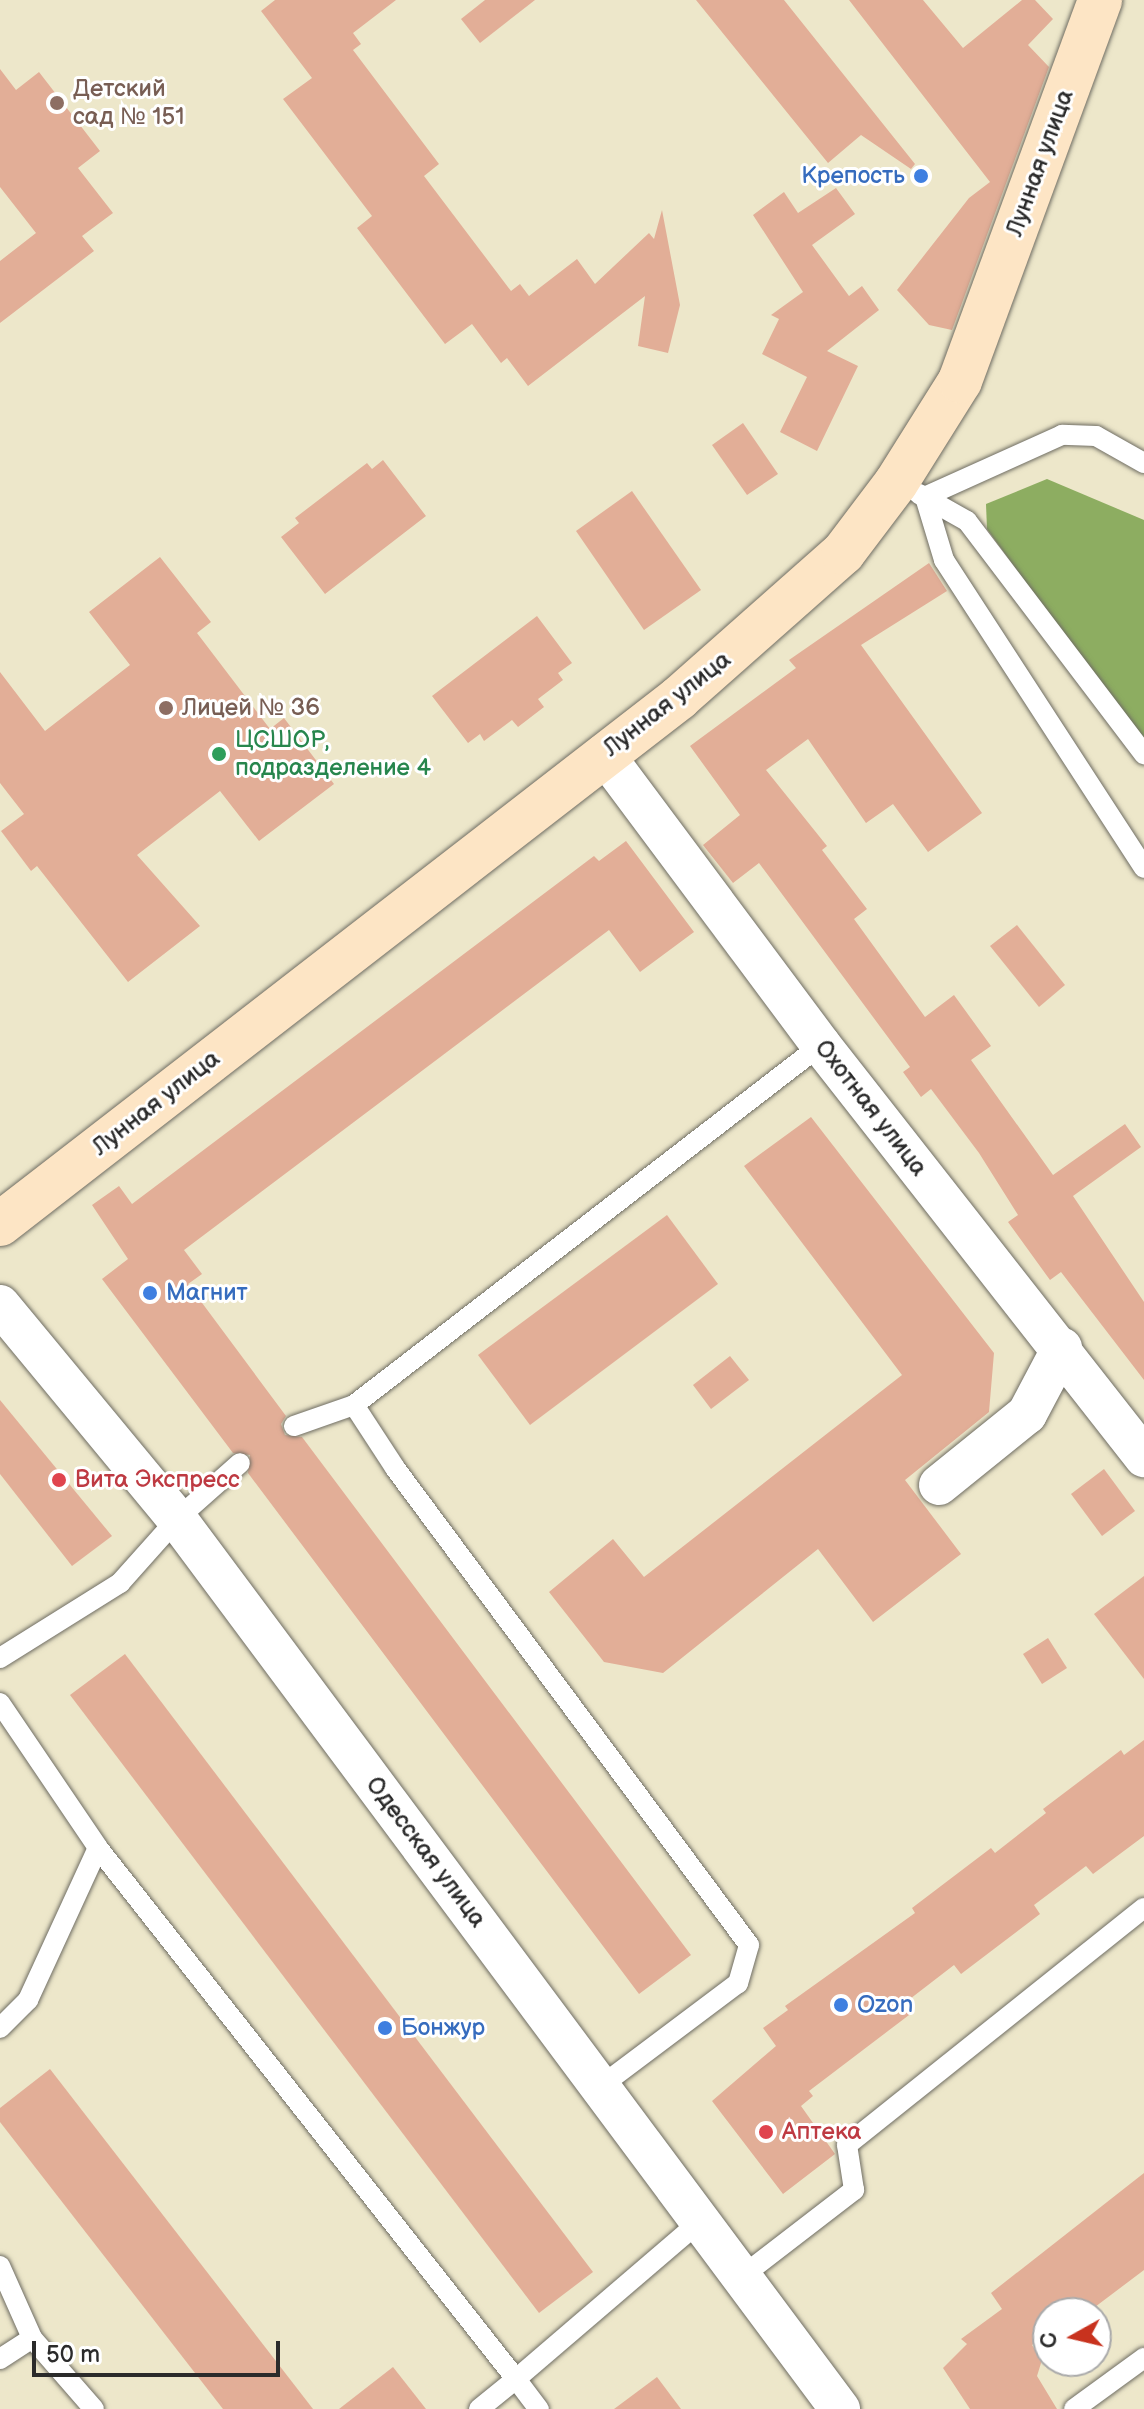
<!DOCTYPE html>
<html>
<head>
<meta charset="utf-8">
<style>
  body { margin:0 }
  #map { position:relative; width:1144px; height:2409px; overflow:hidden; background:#ede7ca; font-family:"Balsamiq Sans",sans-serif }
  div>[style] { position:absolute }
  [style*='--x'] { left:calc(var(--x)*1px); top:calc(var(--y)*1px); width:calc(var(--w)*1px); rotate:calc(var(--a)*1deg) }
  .forest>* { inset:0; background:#8dad61 }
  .building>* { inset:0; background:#e2ae97 }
  .roads { filter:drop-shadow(0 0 2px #6f6d63) drop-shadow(0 0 2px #6f6d63) }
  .lane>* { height:20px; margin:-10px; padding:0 10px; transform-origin:10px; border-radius:10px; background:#fff }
  .street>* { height:40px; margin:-20px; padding:0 20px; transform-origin:20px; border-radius:20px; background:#fff }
  .secondary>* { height:44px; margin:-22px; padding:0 22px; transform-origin:22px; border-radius:22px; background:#fde5c5 }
  .dots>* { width:22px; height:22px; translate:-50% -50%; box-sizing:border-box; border:4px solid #fff; border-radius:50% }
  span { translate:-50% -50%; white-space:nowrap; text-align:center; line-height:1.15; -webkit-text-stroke:6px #fff; paint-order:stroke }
  .education-label { font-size:24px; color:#785e54 }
  .left { translate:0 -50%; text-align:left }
  .street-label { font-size:24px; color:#2b2b2b }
  .shop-label { font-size:24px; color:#366cbe }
  .right { translate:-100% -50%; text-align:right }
  .leisure-label { font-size:24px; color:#27864d }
  .health-label { font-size:24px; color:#be3a42 }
  .north { position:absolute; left:1032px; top:2297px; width:80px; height:80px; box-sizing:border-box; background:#fff; border:2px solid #aaa; border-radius:50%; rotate:262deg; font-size:22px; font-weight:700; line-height:32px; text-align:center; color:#2b2b2b }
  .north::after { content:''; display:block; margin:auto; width:28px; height:36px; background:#c8321e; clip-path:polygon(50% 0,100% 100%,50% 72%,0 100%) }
  .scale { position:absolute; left:32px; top:2341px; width:248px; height:36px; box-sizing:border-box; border:4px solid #2b2b2b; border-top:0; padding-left:10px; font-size:24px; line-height:28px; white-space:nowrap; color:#2b2b2b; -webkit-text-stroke:6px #fff; paint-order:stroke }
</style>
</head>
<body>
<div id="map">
  <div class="forest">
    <i style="clip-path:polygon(1047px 479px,1144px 520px,1144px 746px,987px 529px,986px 504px)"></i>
  </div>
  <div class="building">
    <i style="clip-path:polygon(275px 0,396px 0,353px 33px,361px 44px,353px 50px,439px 164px,424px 176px,511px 291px,520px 284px,529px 296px,577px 259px,595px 284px,649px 233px,654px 239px,662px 210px,680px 305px,668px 353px,638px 346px,645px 296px,528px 386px,507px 358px,501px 363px,472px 324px,445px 344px,357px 228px,372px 216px,283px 99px,312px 78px,261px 11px)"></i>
    <i style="clip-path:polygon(485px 0,535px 0,480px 43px,461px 19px)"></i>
    <i style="clip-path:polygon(696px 0,784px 0,915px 164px,911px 169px,861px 135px,828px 163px)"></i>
    <i style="clip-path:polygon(849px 0,923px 0,963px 48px,1022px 0,1035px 0,1053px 19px,1028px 45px,1049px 67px,952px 330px,929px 325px,897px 290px,969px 198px,990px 182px)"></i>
    <i style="clip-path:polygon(0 69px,16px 90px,39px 72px,100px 151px,78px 168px,113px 213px,82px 236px,94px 251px,0 323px,0 261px,36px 233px,0 187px)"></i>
    <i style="clip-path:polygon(836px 188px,855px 214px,812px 245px,849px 296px,862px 286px,879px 310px,827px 351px,858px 366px,817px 451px,780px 432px,807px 377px,762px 354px,779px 319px,771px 315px,803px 292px,753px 215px,784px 192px,798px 213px)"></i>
    <i style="clip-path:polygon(743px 423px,778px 474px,747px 495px,712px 445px)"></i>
    <i style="clip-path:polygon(383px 460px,426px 516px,325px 594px,281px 537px,299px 523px,295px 518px,367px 463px,372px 469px)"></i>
    <i style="clip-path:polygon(632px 491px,701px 590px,644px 630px,576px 531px)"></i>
    <i style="clip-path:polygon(160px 557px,211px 622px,197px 633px,270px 729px,284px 718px,334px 784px,259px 841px,220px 791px,137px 855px,200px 926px,128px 982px,37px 866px,31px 871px,1px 831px,24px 814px,0 783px,0 672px,45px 731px,130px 665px,89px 612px)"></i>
    <i style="clip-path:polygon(929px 563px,947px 591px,861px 645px,982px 813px,928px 852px,893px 804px,866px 823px,808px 739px,766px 770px,827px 846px,822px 850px,867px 909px,854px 919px,925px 1017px,954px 995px,991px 1046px,971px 1060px,1053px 1175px,1125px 1124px,1141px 1147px,1073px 1196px,1144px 1302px,1144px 1380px,1061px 1272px,1050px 1280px,1008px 1222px,1018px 1215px,979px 1153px,931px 1089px,921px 1097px,903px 1072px,910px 1067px,759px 863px,733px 883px,703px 845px,740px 815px,690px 746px,796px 668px,789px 660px)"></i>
    <i style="clip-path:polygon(537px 616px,572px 663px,558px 673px,563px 680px,538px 699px,544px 707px,518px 727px,512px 720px,484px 741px,480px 734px,468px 743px,432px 696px)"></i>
    <i style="clip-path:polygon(626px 841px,694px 932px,640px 972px,609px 930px,184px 1250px,202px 1274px,188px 1284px,286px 1416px,281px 1424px,285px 1435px,302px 1437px,691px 1955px,639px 1994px,248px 1473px,250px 1455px,233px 1453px,102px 1279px,128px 1259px,92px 1205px,119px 1186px,132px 1204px,594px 856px,599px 861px)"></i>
    <i style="clip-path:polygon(1017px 925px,1065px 985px,1039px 1007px,990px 946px)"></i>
    <i style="clip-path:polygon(811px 1117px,994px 1353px,989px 1412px,905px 1480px,961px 1554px,873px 1622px,818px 1549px,663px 1673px,604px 1662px,549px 1592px,613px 1539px,644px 1577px,902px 1375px,744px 1166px)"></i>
    <i style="clip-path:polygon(667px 1215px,718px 1284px,530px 1425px,478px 1355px)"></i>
    <i style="clip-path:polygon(730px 1356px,749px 1380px,711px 1409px,693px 1385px)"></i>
    <i style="clip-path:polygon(0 1400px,112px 1536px,72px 1566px,0 1474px)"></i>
    <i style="clip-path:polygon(1104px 1469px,1135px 1511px,1102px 1536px,1071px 1494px)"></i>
    <i style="clip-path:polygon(1144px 1576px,1144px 1679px,1094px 1614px)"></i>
    <i style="clip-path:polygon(1048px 1638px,1067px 1668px,1042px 1684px,1023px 1654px)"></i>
    <i style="clip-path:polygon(125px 1654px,593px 2272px,539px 2313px,70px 1695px)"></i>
    <i style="clip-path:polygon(1144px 1740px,1144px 1836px,1093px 1874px,1086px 1866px,1034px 1905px,1040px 1914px,961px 1974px,954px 1965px,906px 2002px,913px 2012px,809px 2091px,813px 2096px,801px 2106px,835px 2154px,783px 2194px,712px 2101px,776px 2046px,763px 2028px,788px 2010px,785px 2006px,915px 1913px,912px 1908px,991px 1848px,995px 1853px,1046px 1813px,1043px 1809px,1121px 1750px,1124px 1755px)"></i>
    <i style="clip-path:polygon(50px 2069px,313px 2409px,223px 2409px,0 2122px,0 2108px)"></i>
    <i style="clip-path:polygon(1144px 2173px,1144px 2270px,1087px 2313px,1048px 2313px,1048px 2333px,1032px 2345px,1042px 2360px,1037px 2376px,1057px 2409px,970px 2409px,943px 2368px,967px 2344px,961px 2339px,1002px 2309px,991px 2293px)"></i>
    <i style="clip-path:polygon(393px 2367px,426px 2409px,339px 2409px)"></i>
    <i style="clip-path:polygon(657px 2377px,681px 2409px,614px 2409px)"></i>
  </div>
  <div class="roads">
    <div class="lane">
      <i style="--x:1144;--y:463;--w:55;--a:-150.6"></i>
      <i style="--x:1096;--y:436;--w:34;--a:-178"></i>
      <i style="--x:1062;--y:435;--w:150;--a:155.7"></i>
      <i style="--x:925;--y:497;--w:66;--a:73.2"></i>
      <i style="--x:944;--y:560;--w:367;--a:57"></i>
      <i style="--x:919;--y:494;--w:55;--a:29.4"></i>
      <i style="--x:967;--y:521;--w:293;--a:52.8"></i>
      <i style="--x:354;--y:1405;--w:75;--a:56.9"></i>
      <i style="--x:395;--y:1468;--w:594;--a:53.42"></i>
      <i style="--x:749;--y:1945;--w:40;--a:106"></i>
      <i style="--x:738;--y:1983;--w:171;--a:143.1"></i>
      <i style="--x:294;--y:1426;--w:64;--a:-19.3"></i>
      <i style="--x:354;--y:1405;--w:590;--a:-37.63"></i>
      <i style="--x:0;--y:1658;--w:142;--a:-32"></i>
      <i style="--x:120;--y:1583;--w:86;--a:-48.3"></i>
      <i style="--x:177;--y:1519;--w:84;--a:-41.6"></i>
      <i style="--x:0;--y:1703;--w:175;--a:55.9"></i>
      <i style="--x:98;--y:1848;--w:676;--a:51.79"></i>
      <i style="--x:516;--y:2379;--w:238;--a:-40.6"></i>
      <i style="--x:0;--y:2028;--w:40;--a:-45"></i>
      <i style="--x:28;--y:2000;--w:167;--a:-65.3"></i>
      <i style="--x:0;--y:2266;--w:79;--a:66"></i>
      <i style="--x:32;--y:2338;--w:94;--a:48.9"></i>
      <i style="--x:741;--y:2277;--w:143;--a:-37.6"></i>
      <i style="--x:854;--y:2190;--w:46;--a:-98.8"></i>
      <i style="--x:847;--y:2145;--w:380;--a:-38.6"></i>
      <i style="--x:0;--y:2359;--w:38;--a:-33"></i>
      <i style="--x:479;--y:2409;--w:48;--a:-39"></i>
      <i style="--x:516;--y:2379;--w:38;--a:53"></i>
      <i style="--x:1074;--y:2409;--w:87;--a:-36.1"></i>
    </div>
    <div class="street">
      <i style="--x:604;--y:754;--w:363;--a:53.3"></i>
      <i style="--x:821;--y:1045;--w:524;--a:51.9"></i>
      <i style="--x:0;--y:1305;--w:278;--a:50.4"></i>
      <i style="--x:177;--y:1519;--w:1110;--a:53.32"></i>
      <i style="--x:939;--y:1485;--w:113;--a:-38.9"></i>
      <i style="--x:1027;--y:1414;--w:75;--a:-62.1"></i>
    </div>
    <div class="secondary">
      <i style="--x:0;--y:1224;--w:859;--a:-37.76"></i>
      <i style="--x:679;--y:698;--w:219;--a:-41.5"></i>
      <i style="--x:843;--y:553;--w:88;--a:-52.9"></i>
      <i style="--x:896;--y:483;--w:120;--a:-57.9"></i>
      <i style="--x:960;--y:381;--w:406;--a:-69.8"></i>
    </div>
  </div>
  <div class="dots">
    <i style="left:57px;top:103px;background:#8d6e63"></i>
    <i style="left:921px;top:176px;background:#3f7fe0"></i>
    <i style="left:166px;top:708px;background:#8d6e63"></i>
    <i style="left:219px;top:754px;background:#2e9e5b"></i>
    <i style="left:150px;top:1293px;background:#3f7fe0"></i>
    <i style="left:59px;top:1480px;background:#e0444e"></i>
    <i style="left:841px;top:2005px;background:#3f7fe0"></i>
    <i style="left:385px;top:2028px;background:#3f7fe0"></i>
    <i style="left:766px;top:2132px;background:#e0444e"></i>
  </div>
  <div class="education-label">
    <span class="left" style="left:73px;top:103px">Детский<br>сад № 151</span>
    <span class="left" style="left:182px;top:708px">Лицей № 36</span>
  </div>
  <div class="street-label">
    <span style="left:1040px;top:163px;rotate:-70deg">Лунная улица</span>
    <span style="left:667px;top:704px;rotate:-38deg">Лунная улица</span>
    <span style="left:156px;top:1103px;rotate:-38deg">Лунная улица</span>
    <span style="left:871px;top:1108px;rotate:52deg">Охотная улица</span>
    <span style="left:426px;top:1852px;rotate:53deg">Одесская улица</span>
  </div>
  <div class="shop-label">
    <span class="right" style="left:905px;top:176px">Крепость</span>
    <span class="left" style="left:166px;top:1293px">Магнит</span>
    <span class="left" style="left:857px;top:2005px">Ozon</span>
    <span class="left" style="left:401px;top:2028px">Бонжур</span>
  </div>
  <div class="leisure-label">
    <span class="left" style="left:235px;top:754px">ЦСШОР,<br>подразделение 4</span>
  </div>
  <div class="health-label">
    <span class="left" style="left:75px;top:1480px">Вита Экспресс</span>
    <span class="left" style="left:782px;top:2132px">Аптека</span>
  </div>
  <div class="north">С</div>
  <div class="scale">50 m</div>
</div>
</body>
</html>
